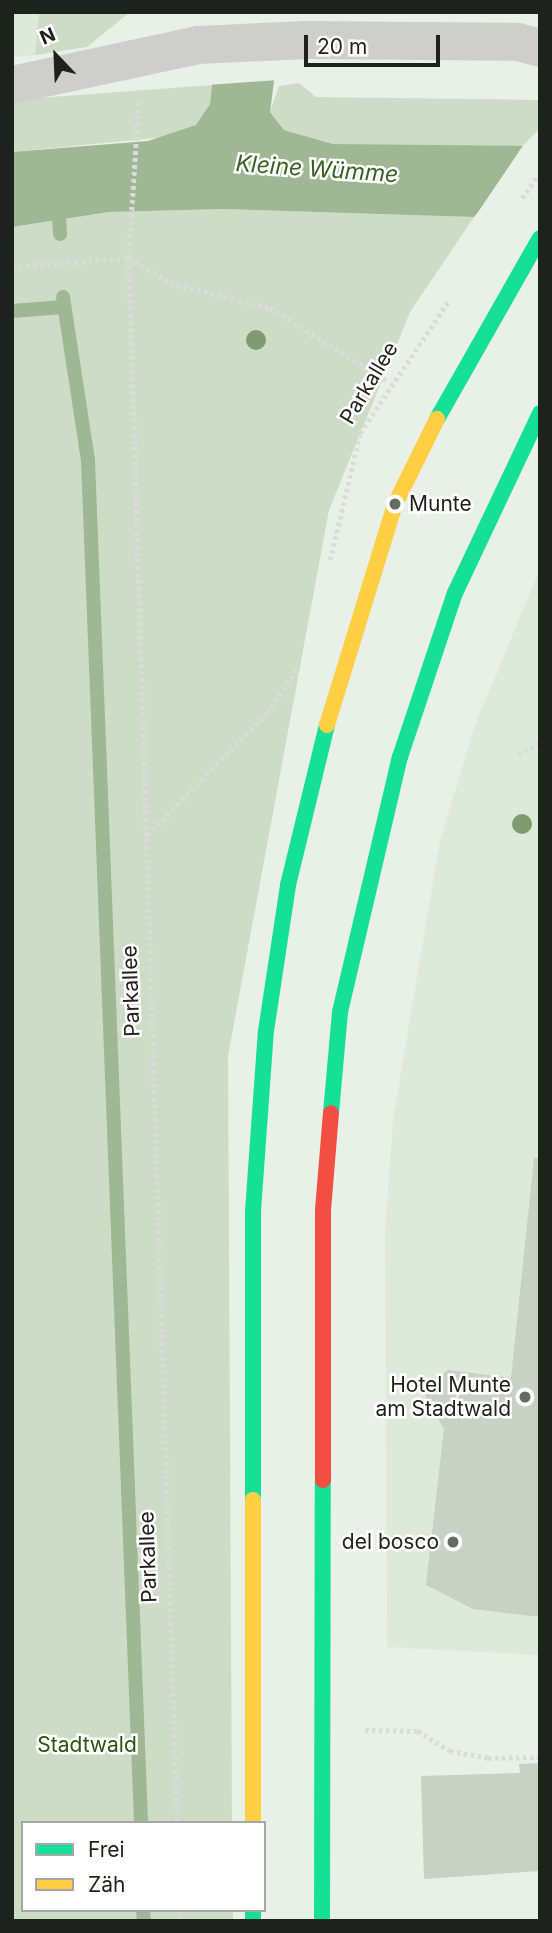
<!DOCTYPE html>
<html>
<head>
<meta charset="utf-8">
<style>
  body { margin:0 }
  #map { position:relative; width:552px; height:1933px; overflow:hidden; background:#e9f0e7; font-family:Inter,sans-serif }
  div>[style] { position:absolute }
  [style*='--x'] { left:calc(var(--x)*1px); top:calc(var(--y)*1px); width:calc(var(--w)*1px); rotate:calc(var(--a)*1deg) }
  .built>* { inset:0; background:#dde9d9 }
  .green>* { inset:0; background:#cddcc7 }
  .water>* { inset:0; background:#9fb794 }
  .pier>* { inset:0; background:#e9f0e7 }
  .stream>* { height:14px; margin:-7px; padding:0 7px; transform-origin:7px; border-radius:7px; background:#9fb794 }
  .building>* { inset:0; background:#c7d1c4 }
  .path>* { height:4.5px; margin-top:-2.25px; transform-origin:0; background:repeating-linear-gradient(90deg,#dbdcda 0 3.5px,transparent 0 7px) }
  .street>* { height:38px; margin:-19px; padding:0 19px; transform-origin:19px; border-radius:19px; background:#cecfcd }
  .fast>* { height:16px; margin:-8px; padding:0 8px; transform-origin:8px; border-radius:8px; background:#16e098 }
  .slow>* { height:16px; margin:-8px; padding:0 8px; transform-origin:8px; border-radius:8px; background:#ffcf43 }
  .jam>* { height:16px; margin:-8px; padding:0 8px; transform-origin:8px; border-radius:8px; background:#f24e42 }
  .trees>* { width:20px; height:20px; margin:-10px; border-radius:50%; background:#809a72 }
  .dots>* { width:19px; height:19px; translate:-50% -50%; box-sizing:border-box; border:4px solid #fff; border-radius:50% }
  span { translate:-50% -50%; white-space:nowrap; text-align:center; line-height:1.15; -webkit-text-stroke:5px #fff; paint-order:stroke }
  .street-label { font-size:21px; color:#1e221c }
  .poi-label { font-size:21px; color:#1e221c }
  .left { translate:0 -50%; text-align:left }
  .right { translate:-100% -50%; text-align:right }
  .park-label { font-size:21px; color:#2b5312 }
  .water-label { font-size:23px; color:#386121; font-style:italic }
  .frame { position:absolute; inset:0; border:14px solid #1e221c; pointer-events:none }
  .legend { position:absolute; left:21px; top:1821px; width:245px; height:91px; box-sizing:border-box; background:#fff; border:2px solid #a5a7a4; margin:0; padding:9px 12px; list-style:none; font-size:21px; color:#1e221c }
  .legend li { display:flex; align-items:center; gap:14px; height:35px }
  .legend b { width:35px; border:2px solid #a5a7a4 }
  .north { position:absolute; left:21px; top:21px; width:70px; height:70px; -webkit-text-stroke:5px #fff; paint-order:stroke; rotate:337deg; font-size:19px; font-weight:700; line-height:28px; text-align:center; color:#1e221c }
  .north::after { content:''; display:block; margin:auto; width:24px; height:32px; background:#1e221c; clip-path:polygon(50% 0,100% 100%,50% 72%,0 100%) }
  .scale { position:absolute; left:304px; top:35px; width:136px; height:32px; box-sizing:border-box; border:4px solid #1e221c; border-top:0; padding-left:9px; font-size:21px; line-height:24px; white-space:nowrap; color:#1e221c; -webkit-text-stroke:5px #fff; paint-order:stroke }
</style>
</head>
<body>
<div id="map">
  <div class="built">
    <i style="clip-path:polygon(12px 12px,39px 12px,35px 55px,12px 57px)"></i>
    <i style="clip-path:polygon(540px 569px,540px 1655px,387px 1647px,385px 1231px,393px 1120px,440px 840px,475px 725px)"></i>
  </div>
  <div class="green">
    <i style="clip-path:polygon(39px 12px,130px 12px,87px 47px,35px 55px)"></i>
    <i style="clip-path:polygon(299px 83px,316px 97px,538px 100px,540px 128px,521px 148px,333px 144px,284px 130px,270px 112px,279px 86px)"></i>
    <i style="clip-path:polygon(212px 85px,210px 104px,196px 125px,176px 136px,12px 152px,12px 100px)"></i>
    <i style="clip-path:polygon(224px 209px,474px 217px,410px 312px,329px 510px,228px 1056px,232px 1823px,23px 1823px,23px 1910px,233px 1910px,233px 1921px,12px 1921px,12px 227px,109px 212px)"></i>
  </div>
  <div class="water">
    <i style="clip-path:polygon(220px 12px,283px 12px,270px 112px,284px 130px,333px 144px,540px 146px,474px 217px,224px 209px,109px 212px,12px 227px,12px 152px,148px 141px,196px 125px,210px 104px)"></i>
  </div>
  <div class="pier">
    <i style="clip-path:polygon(216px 12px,286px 12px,278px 80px,208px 85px)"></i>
    <i style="clip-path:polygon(540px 143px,540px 217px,472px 221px,524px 144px)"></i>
  </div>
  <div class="stream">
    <i style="--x:58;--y:204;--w:30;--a:86"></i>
    <i style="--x:63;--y:297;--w:166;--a:81.3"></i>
    <i style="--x:88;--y:461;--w:1363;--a:87.77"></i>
    <i style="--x:12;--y:311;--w:52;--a:-4.4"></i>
    <i style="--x:143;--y:1910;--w:11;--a:85"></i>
  </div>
  <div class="building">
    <i style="clip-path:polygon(534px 1158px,540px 1158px,540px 1617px,473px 1609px,426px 1585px,444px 1429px,421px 1388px,448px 1370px,511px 1378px)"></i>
    <i style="clip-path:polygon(540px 1763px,540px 1871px,424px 1879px,421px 1776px,520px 1773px,519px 1764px)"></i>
  </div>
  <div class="path">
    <i style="--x:139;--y:102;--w:156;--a:93.7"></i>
    <i style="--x:129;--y:258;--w:1566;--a:88.24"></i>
    <i style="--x:522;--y:198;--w:31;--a:-54"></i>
    <i style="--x:12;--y:267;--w:117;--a:-4.4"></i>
    <i style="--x:129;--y:258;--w:48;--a:31.4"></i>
    <i style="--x:170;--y:283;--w:103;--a:14"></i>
    <i style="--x:270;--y:308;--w:140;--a:31.9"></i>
    <i style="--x:330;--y:560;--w:130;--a:-76.7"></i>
    <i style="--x:360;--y:433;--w:161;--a:-56.1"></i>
    <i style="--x:518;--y:754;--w:25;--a:-27"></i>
    <i style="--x:147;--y:835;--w:171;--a:-45.5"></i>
    <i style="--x:267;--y:713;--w:53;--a:-55.7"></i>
    <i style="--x:365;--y:1730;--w:53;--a:1.1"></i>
    <i style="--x:418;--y:1731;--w:38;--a:32"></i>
    <i style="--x:450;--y:1751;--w:39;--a:10"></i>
    <i style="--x:488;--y:1758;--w:52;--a:-1.1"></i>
    <i style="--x:180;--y:1910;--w:11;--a:90"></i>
  </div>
  <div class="street">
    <i style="--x:12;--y:85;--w:190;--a:-12.1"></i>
    <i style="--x:198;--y:45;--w:108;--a:-2.7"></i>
    <i style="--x:306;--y:40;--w:212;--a:0.5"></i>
    <i style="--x:518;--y:42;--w:23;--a:15"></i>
  </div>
  <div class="fast">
    <i style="--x:437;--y:419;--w:208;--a:-60.4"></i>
    <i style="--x:331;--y:1113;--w:101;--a:-84.9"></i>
    <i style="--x:340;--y:1012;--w:262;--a:-76.8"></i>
    <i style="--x:400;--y:757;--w:173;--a:-71.5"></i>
    <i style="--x:455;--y:593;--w:199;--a:-64.7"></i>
    <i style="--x:253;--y:1500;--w:289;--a:-90"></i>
    <i style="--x:253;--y:1211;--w:180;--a:-85.9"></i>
    <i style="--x:266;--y:1031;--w:148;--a:-81.4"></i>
    <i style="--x:288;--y:885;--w:165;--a:-76.3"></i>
    <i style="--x:253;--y:1910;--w:11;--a:90"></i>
    <i style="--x:322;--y:1921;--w:441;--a:-89.9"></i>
  </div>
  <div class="slow">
    <i style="--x:327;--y:725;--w:231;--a:-72.9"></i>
    <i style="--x:395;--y:504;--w:95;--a:-63.7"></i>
    <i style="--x:253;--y:1500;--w:323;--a:90"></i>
  </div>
  <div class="jam">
    <i style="--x:323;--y:1480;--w:270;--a:-90"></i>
    <i style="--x:323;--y:1210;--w:97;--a:-85.3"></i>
  </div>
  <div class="trees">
    <i style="left:256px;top:340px"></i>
    <i style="left:522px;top:824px"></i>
  </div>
  <div class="dots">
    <i style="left:395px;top:504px;background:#656a63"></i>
    <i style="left:525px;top:1397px;background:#656a63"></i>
    <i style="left:453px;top:1542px;background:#656a63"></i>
  </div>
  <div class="street-label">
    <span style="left:369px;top:383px;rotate:-59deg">Parkallee</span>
    <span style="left:131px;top:991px;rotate:-92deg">Parkallee</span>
    <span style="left:148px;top:1557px;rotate:-92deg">Parkallee</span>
  </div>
  <div class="poi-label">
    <span class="left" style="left:409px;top:504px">Munte</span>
    <span class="right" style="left:511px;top:1397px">Hotel Munte<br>am Stadtwald</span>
    <span class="right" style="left:439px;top:1542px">del bosco</span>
  </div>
  <div class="park-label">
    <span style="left:87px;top:1745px">Stadtwald</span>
  </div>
  <div class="water-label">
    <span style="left:317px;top:169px;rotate:4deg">Kleine Wümme</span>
  </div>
  <div class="frame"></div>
  <ul class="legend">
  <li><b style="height:9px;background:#16e098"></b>Frei</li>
  <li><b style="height:9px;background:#ffcf43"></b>Zäh</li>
  </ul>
  <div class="north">N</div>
  <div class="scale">20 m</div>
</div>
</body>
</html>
